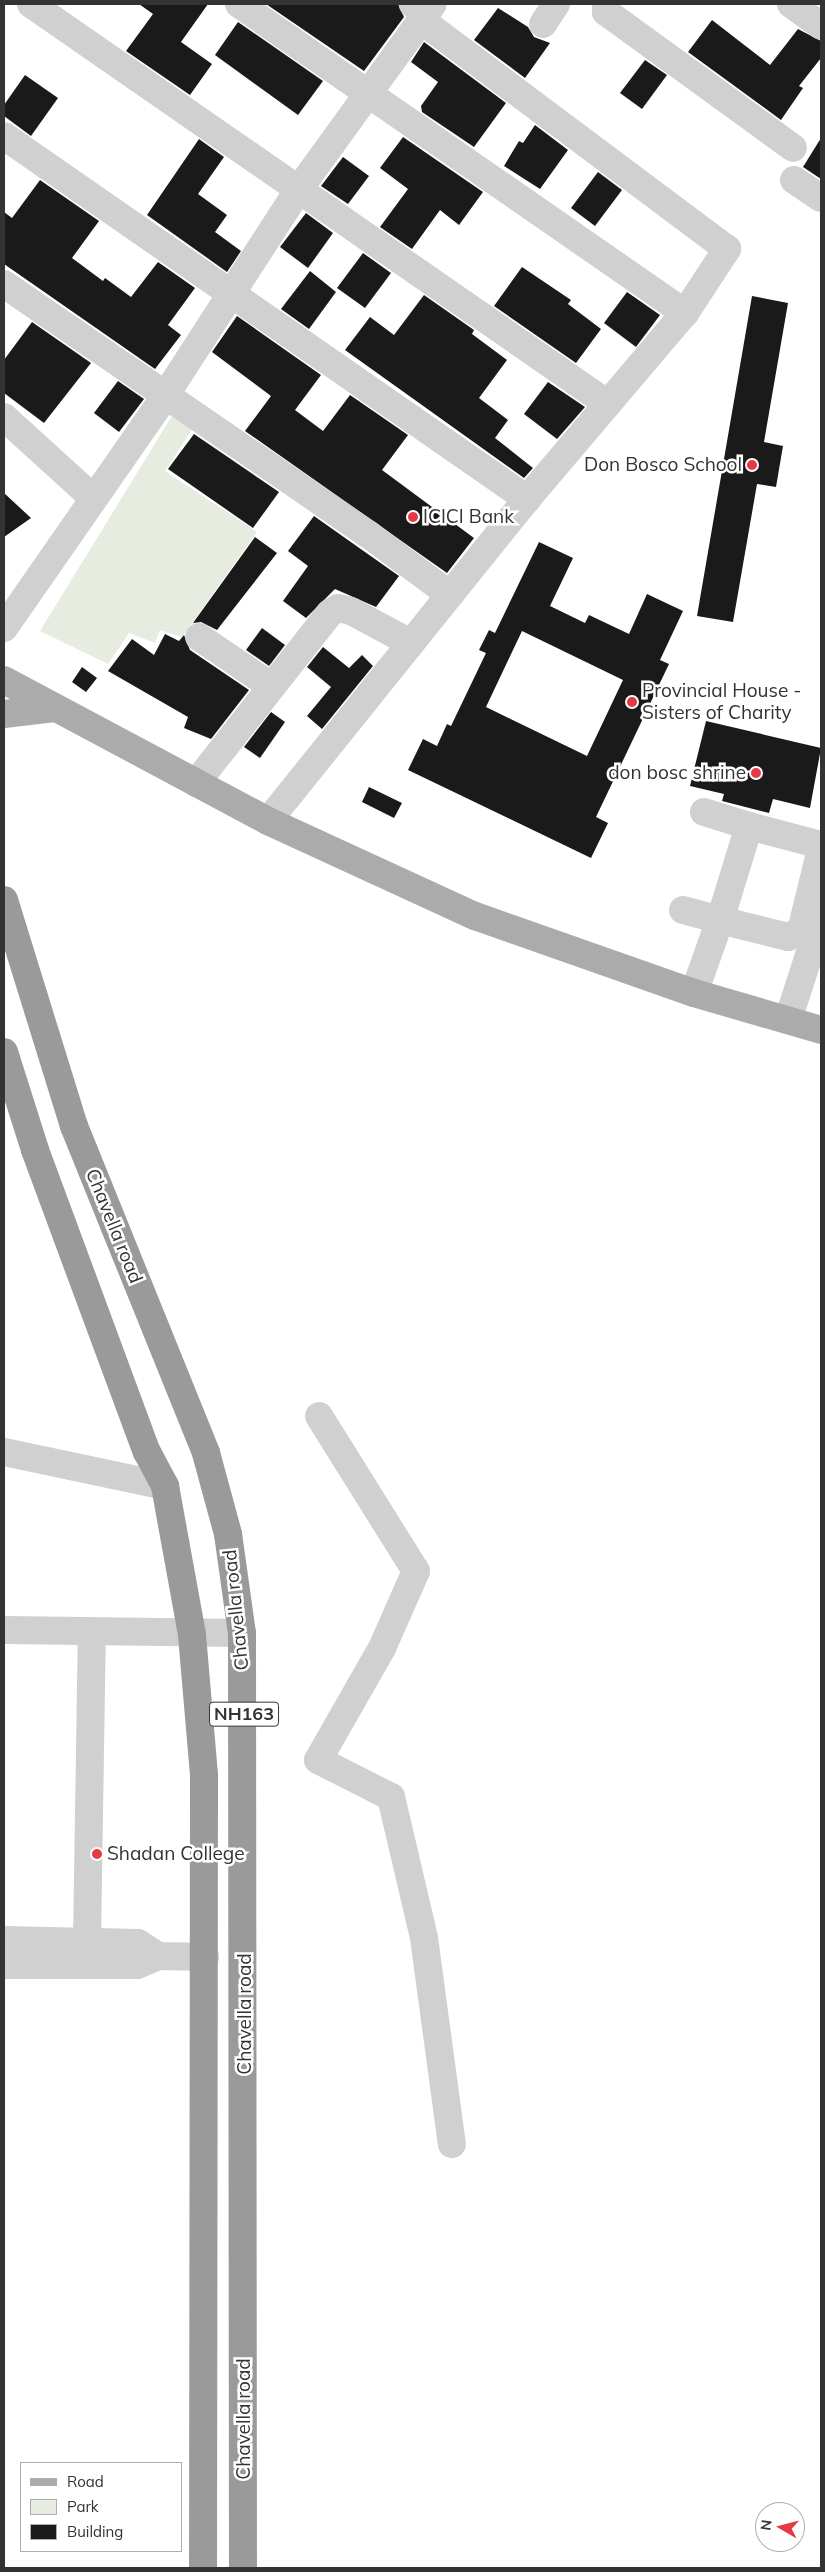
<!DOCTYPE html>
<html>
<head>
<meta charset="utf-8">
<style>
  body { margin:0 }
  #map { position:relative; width:825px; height:2572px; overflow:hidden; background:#fff; font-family:Mulish,sans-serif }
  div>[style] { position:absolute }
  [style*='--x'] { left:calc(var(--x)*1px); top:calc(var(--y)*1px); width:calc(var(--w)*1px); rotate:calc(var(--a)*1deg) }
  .green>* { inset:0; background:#e6ecdf }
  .building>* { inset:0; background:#1a1a1a }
  .minor>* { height:28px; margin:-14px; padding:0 14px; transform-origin:14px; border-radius:14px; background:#d0d0d0 }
  .major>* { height:28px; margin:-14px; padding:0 14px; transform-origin:14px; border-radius:14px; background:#ababab }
  .highway>* { height:28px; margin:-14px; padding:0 14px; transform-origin:14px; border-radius:14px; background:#9a9a9a }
  .dots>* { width:14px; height:14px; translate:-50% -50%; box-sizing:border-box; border:2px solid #fff; border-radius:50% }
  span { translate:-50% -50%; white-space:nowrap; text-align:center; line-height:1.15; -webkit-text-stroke:5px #fff; paint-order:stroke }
  .shield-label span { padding:1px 4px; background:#fff; border:1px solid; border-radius:4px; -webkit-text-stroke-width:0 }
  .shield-label { font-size:18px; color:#333; font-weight:700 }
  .poi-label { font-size:19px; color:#333 }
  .right { translate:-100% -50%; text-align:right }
  .left { translate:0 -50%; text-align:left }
  .street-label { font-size:19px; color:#333 }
  .frame { position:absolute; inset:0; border:5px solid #333; pointer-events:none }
  .legend { position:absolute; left:20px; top:2462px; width:162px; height:90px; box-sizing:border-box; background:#fff; border:1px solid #adadad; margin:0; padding:6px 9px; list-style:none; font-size:15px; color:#333 }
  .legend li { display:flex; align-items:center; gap:10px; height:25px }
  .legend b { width:25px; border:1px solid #adadad }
  .north { position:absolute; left:755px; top:2502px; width:50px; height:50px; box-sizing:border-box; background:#fff; border:1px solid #adadad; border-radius:50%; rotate:278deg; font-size:14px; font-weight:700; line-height:20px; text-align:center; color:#333 }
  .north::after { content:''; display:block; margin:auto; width:18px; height:22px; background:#e63946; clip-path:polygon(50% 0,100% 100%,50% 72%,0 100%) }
</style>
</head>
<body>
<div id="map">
  <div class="green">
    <i style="clip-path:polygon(175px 411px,195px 425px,165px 471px,257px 532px,182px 637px,160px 630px,155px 643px,129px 633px,108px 664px,40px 631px)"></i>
  </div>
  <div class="building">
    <i style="clip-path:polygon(139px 4px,208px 4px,181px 42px,212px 64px,190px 95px,126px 51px,153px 14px)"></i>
    <i style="clip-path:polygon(266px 4px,398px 4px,404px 17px,364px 71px)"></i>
    <i style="clip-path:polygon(498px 8px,528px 27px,534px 37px,550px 43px,525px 78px,474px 40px)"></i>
    <i style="clip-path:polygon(712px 20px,770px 65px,798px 29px,821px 41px,821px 58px,799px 86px,803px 88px,781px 120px,688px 52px)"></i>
    <i style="clip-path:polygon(238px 22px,323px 81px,298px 115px,215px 55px)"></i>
    <i style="clip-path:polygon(424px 42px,506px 103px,474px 147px,422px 112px,421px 106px,438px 82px,411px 62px)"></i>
    <i style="clip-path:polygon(645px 60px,667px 75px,642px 109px,620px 93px)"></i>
    <i style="clip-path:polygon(25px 75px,58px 98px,31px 136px,4px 116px,4px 105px)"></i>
    <i style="clip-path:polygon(535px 125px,568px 150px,540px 189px,504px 166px,519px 141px,523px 143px)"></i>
    <i style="clip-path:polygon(403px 137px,483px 192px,459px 225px,440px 210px,412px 249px,380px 227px,408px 189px,380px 168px)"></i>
    <i style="clip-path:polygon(821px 138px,821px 179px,803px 167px)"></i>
    <i style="clip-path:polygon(199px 139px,224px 157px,198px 194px,227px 215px,215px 232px,241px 251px,227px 272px,147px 215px)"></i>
    <i style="clip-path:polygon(343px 157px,369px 176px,348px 204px,321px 186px)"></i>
    <i style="clip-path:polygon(598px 172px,622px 190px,595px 226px,571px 208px)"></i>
    <i style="clip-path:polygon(40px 180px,99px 221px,72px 258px,103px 281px,105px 278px,131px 297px,158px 262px,195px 288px,168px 325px,181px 335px,155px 369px,4px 264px,4px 212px,12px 218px)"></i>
    <i style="clip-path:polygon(306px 213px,333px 233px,308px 268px,280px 247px)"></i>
    <i style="clip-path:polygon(363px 253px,391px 273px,365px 308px,337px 288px)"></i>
    <i style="clip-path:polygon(522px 267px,571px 300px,568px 304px,601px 329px,576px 363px,494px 306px)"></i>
    <i style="clip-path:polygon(310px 271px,336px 292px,309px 329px,281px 309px)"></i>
    <i style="clip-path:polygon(627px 292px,660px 315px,636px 347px,604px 323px)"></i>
    <i style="clip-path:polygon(424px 295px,474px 330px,472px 334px,507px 360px,479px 398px,508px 420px,495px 438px,533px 468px,524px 478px,345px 350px,370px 317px,394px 335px)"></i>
    <i style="clip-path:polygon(752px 296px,788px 303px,764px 442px,783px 446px,776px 487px,757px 484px,733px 622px,697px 616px)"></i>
    <i style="clip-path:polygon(237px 316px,321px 375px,295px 410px,323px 431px,350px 395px,408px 435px,382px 470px,474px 538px,447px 573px,245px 431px,271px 396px,212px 352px)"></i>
    <i style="clip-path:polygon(32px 322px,91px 363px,44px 423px,4px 393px,4px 360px)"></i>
    <i style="clip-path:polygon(118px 381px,144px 399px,119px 432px,94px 413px)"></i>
    <i style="clip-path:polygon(548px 382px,585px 407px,557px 439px,524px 414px)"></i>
    <i style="clip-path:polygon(194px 434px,279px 492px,253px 528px,168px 469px)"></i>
    <i style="clip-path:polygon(4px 493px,31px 518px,4px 537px)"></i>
    <i style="clip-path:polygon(314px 516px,399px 576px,376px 607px,335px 589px,306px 618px,283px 601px,308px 566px,288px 551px)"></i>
    <i style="clip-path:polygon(255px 537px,277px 553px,217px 630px,201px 622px,193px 623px)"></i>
    <i style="clip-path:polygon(evenodd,539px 542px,573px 558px,550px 606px,585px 623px,589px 615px,629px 634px,647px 594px,683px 611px,660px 660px,669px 664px,596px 817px,608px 823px,591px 858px,408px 770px,423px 739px,437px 746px,447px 724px,451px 726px,486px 653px,479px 650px,489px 630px,495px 633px,539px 542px,522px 631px,623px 680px,587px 756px,486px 707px,522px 631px)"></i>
    <i style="clip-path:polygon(262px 628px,285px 645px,269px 666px,246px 650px)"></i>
    <i style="clip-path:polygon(165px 634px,179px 641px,184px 635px,190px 650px,249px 690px,211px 739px,184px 728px,188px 717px,108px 671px,132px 639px,154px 655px)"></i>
    <i style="clip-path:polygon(323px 647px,349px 668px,362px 655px,373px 666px,322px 729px,307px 716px,331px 687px,307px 667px)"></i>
    <i style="clip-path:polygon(82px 667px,97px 678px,86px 692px,72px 682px)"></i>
    <i style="clip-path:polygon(271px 712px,285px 722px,260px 758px,244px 747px)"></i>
    <i style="clip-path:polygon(706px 721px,821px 748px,810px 808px,773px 799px,769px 813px,722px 801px,724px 794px,690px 786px)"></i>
    <i style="clip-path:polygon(369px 787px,402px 803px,394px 818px,362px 802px)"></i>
  </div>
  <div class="minor">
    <i style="--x:31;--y:4;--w:702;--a:34.73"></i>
    <i style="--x:239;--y:4;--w:543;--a:34.72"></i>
    <i style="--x:606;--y:4;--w:8;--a:90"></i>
    <i style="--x:606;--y:12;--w:231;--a:36"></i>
    <i style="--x:791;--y:4;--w:37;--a:36"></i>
    <i style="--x:543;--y:24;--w:24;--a:-57"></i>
    <i style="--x:4;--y:136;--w:637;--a:34.76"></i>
    <i style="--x:794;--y:180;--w:32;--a:34"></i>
    <i style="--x:4;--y:284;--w:442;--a:34.5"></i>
    <i style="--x:368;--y:534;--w:102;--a:36.6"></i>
    <i style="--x:4;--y:417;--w:120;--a:42.3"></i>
    <i style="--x:4;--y:628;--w:282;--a:-55.2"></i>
    <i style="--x:165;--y:396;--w:247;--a:-57.1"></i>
    <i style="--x:299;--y:189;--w:228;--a:-54.1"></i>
    <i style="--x:199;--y:637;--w:87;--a:34.2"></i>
    <i style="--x:196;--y:783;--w:216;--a:-51.8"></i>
    <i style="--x:330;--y:613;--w:9;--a:-32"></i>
    <i style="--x:338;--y:608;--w:13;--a:13"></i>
    <i style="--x:351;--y:611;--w:68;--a:28.1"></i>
    <i style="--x:704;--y:812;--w:47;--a:17.3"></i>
    <i style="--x:268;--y:821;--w:413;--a:-51.2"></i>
    <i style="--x:527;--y:499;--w:244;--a:-49.7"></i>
    <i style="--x:685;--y:313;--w:77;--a:-56.7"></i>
    <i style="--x:727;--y:249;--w:371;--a:-143.2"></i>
    <i style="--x:430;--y:27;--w:14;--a:-111"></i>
    <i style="--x:425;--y:14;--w:16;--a:-140"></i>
    <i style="--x:821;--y:845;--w:74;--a:-165.2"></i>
    <i style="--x:749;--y:826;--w:98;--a:107.1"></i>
    <i style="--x:720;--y:920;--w:70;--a:14"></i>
    <i style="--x:788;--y:937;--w:14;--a:-25"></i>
    <i style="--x:801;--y:931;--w:84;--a:-76.3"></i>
    <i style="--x:683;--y:910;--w:38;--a:15"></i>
    <i style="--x:720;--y:920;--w:77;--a:109.6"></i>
    <i style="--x:788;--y:1020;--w:107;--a:-72.1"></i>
    <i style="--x:319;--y:1416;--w:183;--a:58"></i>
    <i style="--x:416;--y:1571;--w:84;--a:113.8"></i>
    <i style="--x:382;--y:1648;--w:129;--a:119.7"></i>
    <i style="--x:318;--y:1760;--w:82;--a:26.9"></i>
    <i style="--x:391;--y:1797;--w:145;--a:76.8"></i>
    <i style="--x:424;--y:1938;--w:208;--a:82.3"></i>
    <i style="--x:4;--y:1452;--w:165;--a:11.9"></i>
    <i style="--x:4;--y:1630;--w:238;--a:0.7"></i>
    <i style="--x:4;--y:1940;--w:134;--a:1.3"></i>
    <i style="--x:138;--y:1943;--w:24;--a:33"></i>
    <i style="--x:87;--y:1941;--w:309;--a:-89.1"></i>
    <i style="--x:4;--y:1965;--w:133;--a:0"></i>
    <i style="--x:137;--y:1965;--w:23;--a:-23"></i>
    <i style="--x:158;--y:1956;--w:47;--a:1.2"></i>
  </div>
  <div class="major">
    <i style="--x:4;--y:680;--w:299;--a:28.1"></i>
    <i style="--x:268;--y:821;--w:228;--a:24.7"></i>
    <i style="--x:475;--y:916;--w:232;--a:19.4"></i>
    <i style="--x:694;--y:993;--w:132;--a:16.2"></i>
    <i style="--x:4;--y:714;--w:51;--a:-6.7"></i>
  </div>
  <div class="highway">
    <i style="--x:4;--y:900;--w:237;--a:72.8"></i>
    <i style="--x:74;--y:1126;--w:353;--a:68"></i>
    <i style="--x:206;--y:1453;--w:84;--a:74.8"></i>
    <i style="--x:228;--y:1534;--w:100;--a:82"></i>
    <i style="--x:242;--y:1633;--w:935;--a:89.94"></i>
    <i style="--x:4;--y:1052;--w:103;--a:72.4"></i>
    <i style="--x:35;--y:1150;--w:322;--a:69.7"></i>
    <i style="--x:147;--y:1452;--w:38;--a:62"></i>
    <i style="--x:165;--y:1486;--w:151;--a:79.7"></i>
    <i style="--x:192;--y:1635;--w:142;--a:85.1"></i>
    <i style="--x:204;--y:1776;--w:792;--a:90.07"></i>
  </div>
  <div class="dots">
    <i style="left:752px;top:465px;background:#e63946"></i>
    <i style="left:413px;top:517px;background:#e63946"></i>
    <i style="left:632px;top:702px;background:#e63946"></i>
    <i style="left:756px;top:773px;background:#e63946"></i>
    <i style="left:97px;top:1854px;background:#e63946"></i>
  </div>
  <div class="shield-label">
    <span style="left:244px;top:1714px">NH163</span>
  </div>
  <div class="poi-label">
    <span class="right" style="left:742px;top:465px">Don Bosco School</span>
    <span class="left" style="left:423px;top:517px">ICICI Bank</span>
    <span class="left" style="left:642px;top:702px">Provincial House -<br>Sisters of Charity</span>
    <span class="right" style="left:746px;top:773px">don bosc shrine</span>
    <span class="left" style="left:107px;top:1854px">Shadan College</span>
  </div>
  <div class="street-label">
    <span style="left:114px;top:1226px;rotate:68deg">Chavella road</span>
    <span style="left:236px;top:1610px;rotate:-96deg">Chavella road</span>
    <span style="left:245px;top:2014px;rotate:-90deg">Chavella road</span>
    <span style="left:244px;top:2419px;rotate:-90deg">Chavella road</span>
  </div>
  <div class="frame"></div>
  <ul class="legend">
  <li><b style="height:6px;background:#ababab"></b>Road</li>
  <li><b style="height:14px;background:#e6ecdf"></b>Park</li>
  <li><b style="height:14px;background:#1a1a1a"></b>Building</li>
  </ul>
  <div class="north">N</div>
</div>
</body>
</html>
